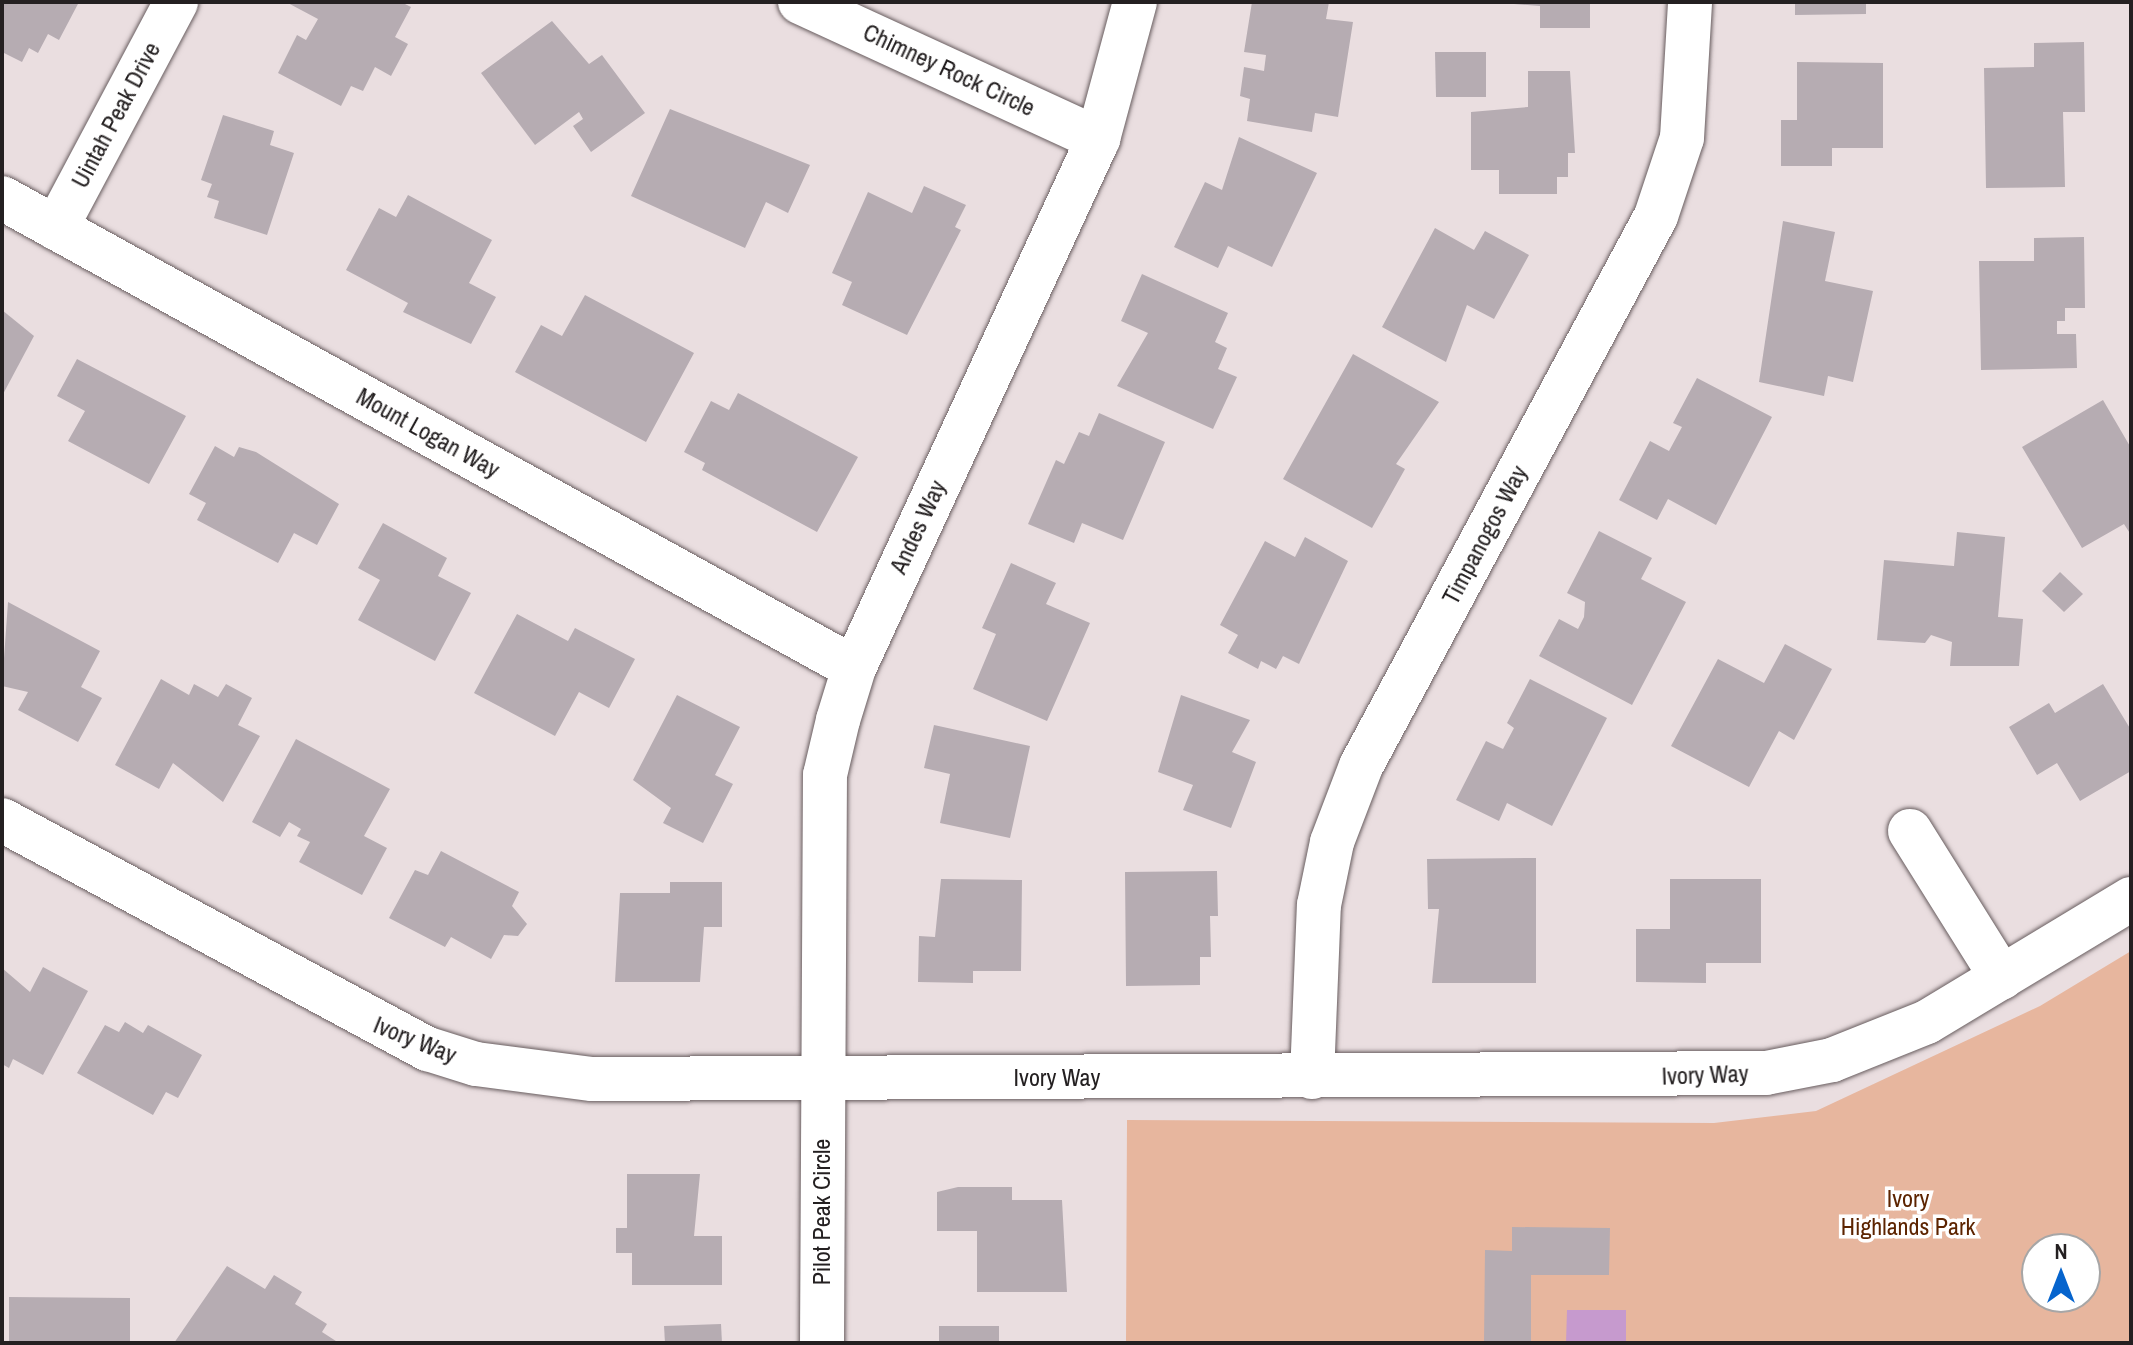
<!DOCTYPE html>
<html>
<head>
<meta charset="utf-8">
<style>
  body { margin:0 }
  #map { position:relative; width:2133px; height:1345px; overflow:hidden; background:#eadee0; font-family:"Archivo Narrow",sans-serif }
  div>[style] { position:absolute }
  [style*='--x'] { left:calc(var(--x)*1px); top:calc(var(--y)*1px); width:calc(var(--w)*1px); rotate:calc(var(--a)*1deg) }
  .green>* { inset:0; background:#e7b69e }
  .water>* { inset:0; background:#c69ace }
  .building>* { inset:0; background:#b6acb2 }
  .roads { filter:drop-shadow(0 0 2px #685d5f) drop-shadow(0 0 2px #685d5f) }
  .minor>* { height:44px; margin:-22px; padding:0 22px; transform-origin:22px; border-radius:22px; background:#fff }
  span { translate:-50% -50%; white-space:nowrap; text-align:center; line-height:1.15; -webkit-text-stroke:7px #fff; paint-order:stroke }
  .street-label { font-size:24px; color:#242021 }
  .park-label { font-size:24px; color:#5c2400 }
  .frame { position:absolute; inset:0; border:4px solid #242021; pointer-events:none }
  .north { position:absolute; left:2021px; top:1233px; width:80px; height:80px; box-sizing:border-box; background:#fff; border:2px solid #a7a6a6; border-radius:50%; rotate:0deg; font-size:22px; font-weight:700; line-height:32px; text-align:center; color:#242021 }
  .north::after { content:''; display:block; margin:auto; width:28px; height:36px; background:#0664cd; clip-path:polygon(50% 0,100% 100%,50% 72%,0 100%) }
</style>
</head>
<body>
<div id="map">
  <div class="green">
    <i style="clip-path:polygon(evenodd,2131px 951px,2131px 1343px,1126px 1343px,1127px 1120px,1714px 1123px,1816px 1111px,2040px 1006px,2131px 951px,2037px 1249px,2085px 1249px,2085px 1297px,2037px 1297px,2037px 1249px)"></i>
  </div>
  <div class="water">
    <i style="clip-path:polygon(1567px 1310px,1626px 1310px,1626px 1343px,1566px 1343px)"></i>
  </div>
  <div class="building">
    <i style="clip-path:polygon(2px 2px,79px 2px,59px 40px,48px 34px,38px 53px,29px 48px,22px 62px,2px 52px)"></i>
    <i style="clip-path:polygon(286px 2px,401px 2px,411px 7px,395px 37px,408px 44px,391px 76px,375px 67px,363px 91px,351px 86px,341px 106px,278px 73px,297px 35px,306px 40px,318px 19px)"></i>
    <i style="clip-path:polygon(1252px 2px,1329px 2px,1326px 19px,1353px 22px,1338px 117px,1315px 113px,1312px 132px,1247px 121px,1250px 99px,1240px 96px,1244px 67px,1264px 71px,1266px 55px,1244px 52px)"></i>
    <i style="clip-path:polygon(1490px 2px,1590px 2px,1590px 28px,1540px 28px,1540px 6px)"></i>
    <i style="clip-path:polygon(1795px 2px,1866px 2px,1866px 14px,1795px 15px)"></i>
    <i style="clip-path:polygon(552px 21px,589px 64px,602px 55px,645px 113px,591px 152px,573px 126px,583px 119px,579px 112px,535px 145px,481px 73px)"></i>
    <i style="clip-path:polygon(2084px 42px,2085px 112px,2063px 112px,2065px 187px,1986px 188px,1984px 68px,2034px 67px,2034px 43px)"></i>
    <i style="clip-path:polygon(1435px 52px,1486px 52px,1486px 97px,1436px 97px)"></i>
    <i style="clip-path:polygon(1797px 62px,1883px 63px,1883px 148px,1832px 148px,1832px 166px,1781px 166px,1781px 120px,1797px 120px)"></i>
    <i style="clip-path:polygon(1528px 71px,1570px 71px,1575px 153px,1568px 153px,1568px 177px,1557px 177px,1557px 194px,1499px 194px,1499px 170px,1471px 170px,1471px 112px,1528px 107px)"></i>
    <i style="clip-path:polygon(670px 109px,810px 165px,788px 213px,766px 202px,745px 248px,631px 196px)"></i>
    <i style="clip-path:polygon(223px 115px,274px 131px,270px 145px,294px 153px,267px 235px,214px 218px,219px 201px,207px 197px,212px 184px,201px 180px)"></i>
    <i style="clip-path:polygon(1239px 137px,1317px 173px,1272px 267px,1228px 246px,1218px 268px,1174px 247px,1205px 182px,1222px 190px)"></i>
    <i style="clip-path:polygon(924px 186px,966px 205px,955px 227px,961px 230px,907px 335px,842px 305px,852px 282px,832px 273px,868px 192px,912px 213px)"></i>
    <i style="clip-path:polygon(408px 195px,492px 240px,469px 283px,496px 297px,471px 344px,403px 312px,408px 303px,346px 270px,379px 208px,396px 217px)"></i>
    <i style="clip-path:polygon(1783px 221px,1835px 232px,1825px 281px,1873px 291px,1853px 382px,1828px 376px,1824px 396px,1759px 382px)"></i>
    <i style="clip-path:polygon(1435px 228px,1474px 250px,1485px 231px,1529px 255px,1494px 319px,1467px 305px,1446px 362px,1382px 327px)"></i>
    <i style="clip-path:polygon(2084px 237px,2085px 308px,2065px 308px,2065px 321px,2057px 321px,2057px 334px,2076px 334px,2077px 368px,1981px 370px,1979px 261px,2034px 261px,2034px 238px)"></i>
    <i style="clip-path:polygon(1142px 274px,1228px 313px,1215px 342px,1227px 348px,1218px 369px,1237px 377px,1213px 429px,1117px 386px,1148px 333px,1121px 321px)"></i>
    <i style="clip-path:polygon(585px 295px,694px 353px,646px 442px,515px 372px,541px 325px,562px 336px)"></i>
    <i style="clip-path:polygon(2px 310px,34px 336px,2px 396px)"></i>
    <i style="clip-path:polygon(1353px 354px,1439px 402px,1396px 464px,1405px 469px,1372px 528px,1283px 479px)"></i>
    <i style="clip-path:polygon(77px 359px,186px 416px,149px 484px,68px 441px,85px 411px,57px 396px)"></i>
    <i style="clip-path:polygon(1697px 378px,1772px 417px,1716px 525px,1668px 499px,1657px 520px,1619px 500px,1650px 441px,1669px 451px,1682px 427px,1673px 423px)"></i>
    <i style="clip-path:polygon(738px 393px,858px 457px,817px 532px,702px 470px,705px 463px,684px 452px,711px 401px,729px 410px)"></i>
    <i style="clip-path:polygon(2103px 400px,2131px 448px,2131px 535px,2124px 524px,2082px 548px,2022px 447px)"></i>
    <i style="clip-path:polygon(1099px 413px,1165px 442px,1123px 540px,1082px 523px,1074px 543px,1028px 524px,1056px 460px,1064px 464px,1079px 432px,1089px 436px)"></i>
    <i style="clip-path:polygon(215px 446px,234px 457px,239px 447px,256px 452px,339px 504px,317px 545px,294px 533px,278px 563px,197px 520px,206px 503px,189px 494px)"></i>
    <i style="clip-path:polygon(383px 523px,447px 558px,438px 576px,471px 593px,435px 661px,358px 620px,380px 580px,358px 568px)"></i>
    <i style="clip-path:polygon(1599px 531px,1652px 558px,1641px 579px,1686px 602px,1632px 705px,1539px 656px,1559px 619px,1578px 629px,1584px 617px,1585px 602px,1567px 593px)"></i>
    <i style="clip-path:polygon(1957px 532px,2005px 537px,1998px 617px,2023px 619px,2019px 666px,1950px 666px,1952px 642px,1931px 635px,1925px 643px,1877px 640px,1884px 560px,1954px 566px)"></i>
    <i style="clip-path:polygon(1305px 537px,1348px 561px,1299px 664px,1283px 656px,1276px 669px,1261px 661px,1258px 669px,1228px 653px,1238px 635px,1220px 625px,1265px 541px,1295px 557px)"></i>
    <i style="clip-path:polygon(1011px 563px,1056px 583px,1046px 604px,1090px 623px,1047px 721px,973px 689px,996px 634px,982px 628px)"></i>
    <i style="clip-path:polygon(2060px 572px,2083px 594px,2064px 612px,2042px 591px)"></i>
    <i style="clip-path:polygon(8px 602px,100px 651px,81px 687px,102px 698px,78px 742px,18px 710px,28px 692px,2px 686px)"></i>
    <i style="clip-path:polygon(517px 614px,568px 641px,575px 628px,635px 659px,609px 708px,579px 692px,555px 736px,474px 693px)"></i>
    <i style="clip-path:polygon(1785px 644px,1832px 669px,1794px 740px,1779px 731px,1749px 787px,1671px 746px,1718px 659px,1764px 683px)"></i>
    <i style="clip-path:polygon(161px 679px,189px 695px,194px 684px,218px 697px,226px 684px,252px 698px,238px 725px,260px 736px,223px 802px,173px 763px,159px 789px,115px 765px)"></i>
    <i style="clip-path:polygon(1530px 679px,1607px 718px,1552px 826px,1507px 803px,1499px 821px,1456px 800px,1486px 741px,1503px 749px,1514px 728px,1507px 723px)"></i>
    <i style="clip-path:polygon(2103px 684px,2131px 730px,2131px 771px,2080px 801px,2057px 763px,2037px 775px,2009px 727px,2049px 703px,2055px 713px)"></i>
    <i style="clip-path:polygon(677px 695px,740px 727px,715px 775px,733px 784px,703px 843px,663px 823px,671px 808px,633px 780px)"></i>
    <i style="clip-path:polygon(1181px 695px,1250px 720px,1232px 752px,1256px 762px,1231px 828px,1183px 810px,1193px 785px,1158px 772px)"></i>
    <i style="clip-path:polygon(934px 725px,1030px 746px,1010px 838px,940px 823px,950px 774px,924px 768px)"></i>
    <i style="clip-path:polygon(296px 739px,390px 789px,364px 836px,387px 848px,362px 895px,299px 862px,310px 842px,297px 836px,301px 829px,289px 822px,280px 837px,252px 822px)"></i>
    <i style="clip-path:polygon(441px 851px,519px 892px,512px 906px,527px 924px,518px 936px,504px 935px,491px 959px,451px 937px,445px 947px,389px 918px,415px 870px,428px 875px)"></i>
    <i style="clip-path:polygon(1536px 858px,1536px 983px,1432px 983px,1439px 909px,1428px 909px,1427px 859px)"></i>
    <i style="clip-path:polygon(1217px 871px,1218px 916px,1210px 916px,1211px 957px,1200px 957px,1200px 985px,1126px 986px,1125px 872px)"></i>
    <i style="clip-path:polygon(941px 879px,1022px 880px,1021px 971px,973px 971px,973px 983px,918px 982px,919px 936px,935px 937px)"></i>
    <i style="clip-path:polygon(1670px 879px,1761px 879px,1761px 963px,1706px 963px,1706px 983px,1636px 982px,1636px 929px,1670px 929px)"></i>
    <i style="clip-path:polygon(670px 882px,722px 882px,722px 927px,704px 927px,700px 982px,615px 982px,620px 893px,670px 893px)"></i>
    <i style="clip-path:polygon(43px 967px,88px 991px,43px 1075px,13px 1059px,9px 1068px,2px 1064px,2px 968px,30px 992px)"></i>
    <i style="clip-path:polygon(125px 1022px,143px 1033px,148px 1025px,202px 1055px,178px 1098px,166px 1092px,153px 1115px,77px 1073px,105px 1025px,119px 1032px)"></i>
    <i style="clip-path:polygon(627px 1174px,700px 1174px,694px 1236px,722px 1236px,722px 1285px,632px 1285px,632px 1253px,616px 1253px,616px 1228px,627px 1228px)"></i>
    <i style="clip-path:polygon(958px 1187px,1012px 1187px,1012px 1200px,1062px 1200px,1067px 1292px,977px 1292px,977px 1231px,937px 1231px,937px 1192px)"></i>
    <i style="clip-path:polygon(1512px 1227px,1610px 1228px,1609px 1275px,1531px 1275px,1531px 1343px,1484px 1343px,1485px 1250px,1512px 1251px)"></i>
    <i style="clip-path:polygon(227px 1266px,265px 1289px,274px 1275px,302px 1292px,295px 1304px,327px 1324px,322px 1332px,339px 1343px,174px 1343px)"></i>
    <i style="clip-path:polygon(9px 1297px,130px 1298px,130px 1343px,9px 1343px)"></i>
    <i style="clip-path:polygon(721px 1324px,722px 1343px,665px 1343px,664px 1326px)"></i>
    <i style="clip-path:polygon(939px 1326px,999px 1326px,999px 1343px,939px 1343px)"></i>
  </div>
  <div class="roads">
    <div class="minor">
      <i style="--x:800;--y:2;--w:328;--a:24.7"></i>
      <i style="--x:2;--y:198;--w:973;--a:28.88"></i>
      <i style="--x:56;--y:228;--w:256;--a:-62"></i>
      <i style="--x:2;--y:820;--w:484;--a:28.3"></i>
      <i style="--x:428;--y:1049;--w:50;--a:17.4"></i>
      <i style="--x:476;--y:1064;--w:117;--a:7.4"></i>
      <i style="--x:592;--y:1079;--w:1174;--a:-0.29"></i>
      <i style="--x:1766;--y:1073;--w:67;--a:-11.1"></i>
      <i style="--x:1832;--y:1060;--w:102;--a:-21.8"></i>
      <i style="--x:1927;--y:1022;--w:238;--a:-31.1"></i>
      <i style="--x:1910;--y:831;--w:173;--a:58"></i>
      <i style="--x:1312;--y:1077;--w:172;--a:-87.7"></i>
      <i style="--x:1319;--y:905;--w:64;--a:-78.3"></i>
      <i style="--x:1332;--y:842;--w:81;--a:-69.1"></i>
      <i style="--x:1361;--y:766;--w:624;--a:-61.79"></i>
      <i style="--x:1656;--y:216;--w:82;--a:-71.6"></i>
      <i style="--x:1682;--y:138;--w:136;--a:-86.6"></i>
      <i style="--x:822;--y:1343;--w:568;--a:-89.7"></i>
      <i style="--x:825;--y:775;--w:57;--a:-76.7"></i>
      <i style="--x:838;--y:720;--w:54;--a:-72.9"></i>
      <i style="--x:854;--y:668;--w:583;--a:-65.24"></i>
      <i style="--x:1098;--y:139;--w:142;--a:-74.9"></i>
    </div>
  </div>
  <div class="street-label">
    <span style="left:949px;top:70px;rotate:25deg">Chimney Rock Circle</span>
    <span style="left:116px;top:115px;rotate:-62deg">Uintah Peak Drive</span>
    <span style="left:428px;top:433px;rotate:29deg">Mount Logan Way</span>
    <span style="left:918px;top:527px;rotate:-65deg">Andes Way</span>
    <span style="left:1485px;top:535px;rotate:-62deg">Timpanogos Way</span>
    <span style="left:415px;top:1040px;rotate:22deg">Ivory Way</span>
    <span style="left:1705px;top:1075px;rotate:-2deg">Ivory Way</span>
    <span style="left:1057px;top:1078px">Ivory Way</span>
    <span style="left:822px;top:1212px;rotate:-90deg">Pilot Peak Circle</span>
  </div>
  <div class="park-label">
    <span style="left:1908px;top:1213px">Ivory<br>Highlands Park</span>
  </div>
  <div class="frame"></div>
  <div class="north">N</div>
</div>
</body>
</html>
